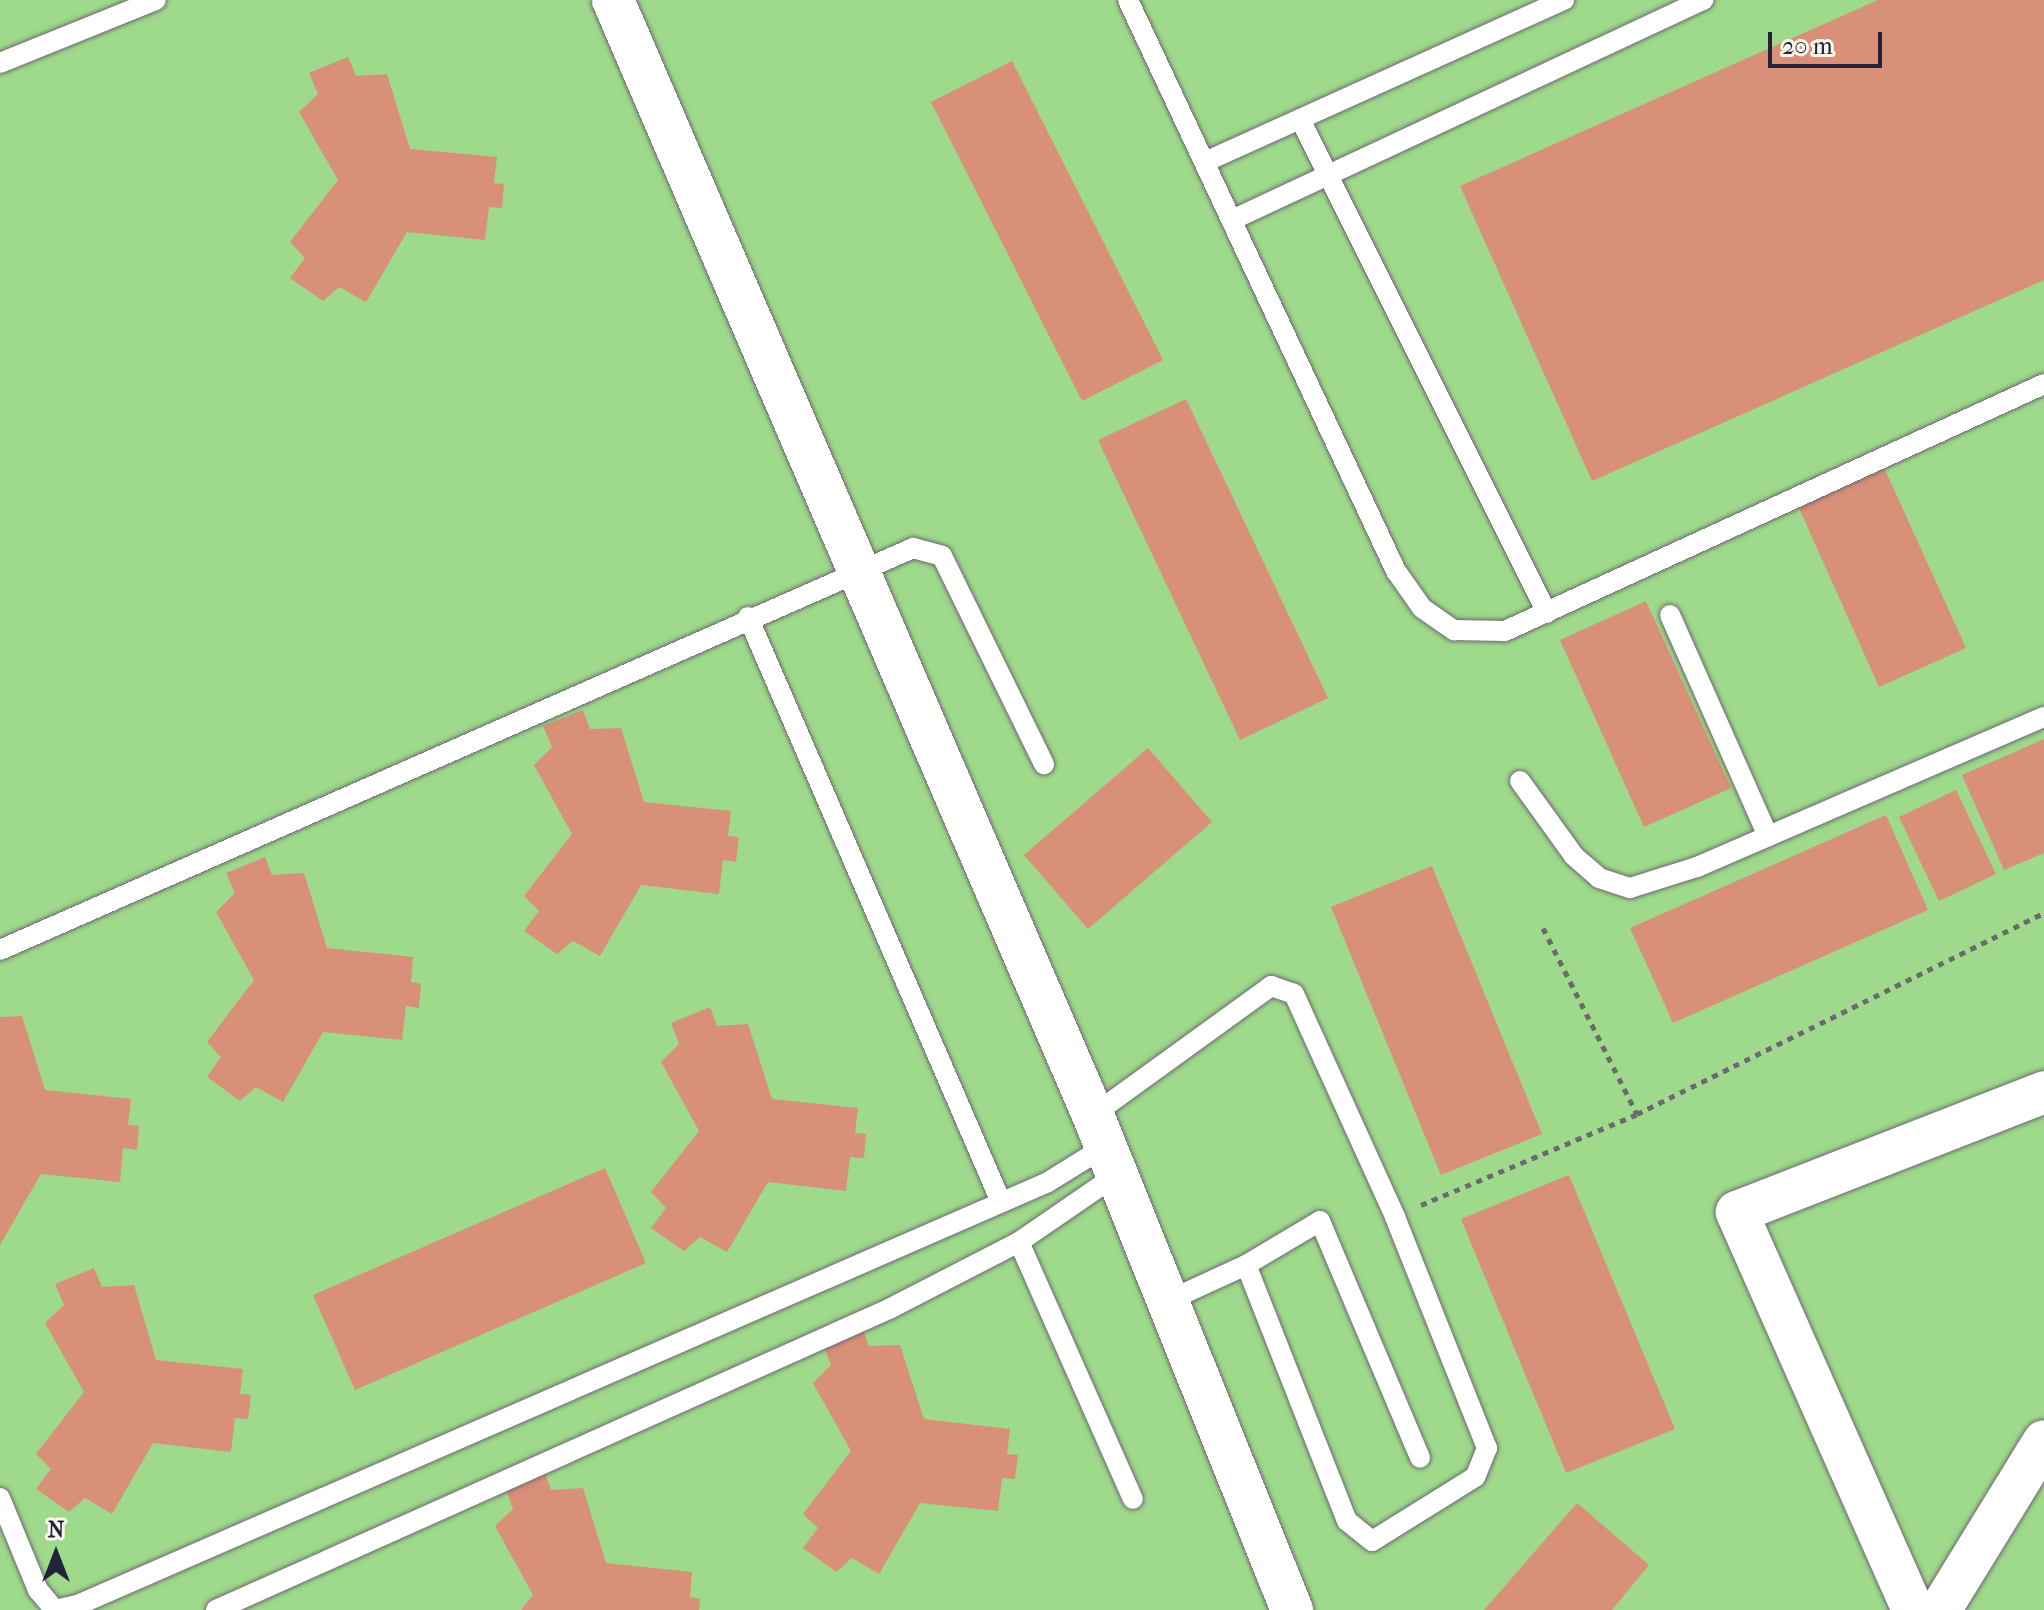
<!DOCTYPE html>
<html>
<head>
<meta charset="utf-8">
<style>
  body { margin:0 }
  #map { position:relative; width:2044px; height:1610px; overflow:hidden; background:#f4ecd6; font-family:"IM FELL French Canon",serif }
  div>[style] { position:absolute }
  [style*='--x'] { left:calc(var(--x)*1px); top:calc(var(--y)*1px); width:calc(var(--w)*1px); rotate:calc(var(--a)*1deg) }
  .green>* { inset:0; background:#9fd98b }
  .building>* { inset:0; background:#d99078 }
  .path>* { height:5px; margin-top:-2.5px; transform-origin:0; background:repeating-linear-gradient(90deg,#6c6971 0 6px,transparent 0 12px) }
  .roads { filter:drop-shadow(0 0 2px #6c6971) drop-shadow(0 0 2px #6c6971) }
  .lane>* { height:20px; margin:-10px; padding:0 10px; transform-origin:10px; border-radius:10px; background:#fff }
  .street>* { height:42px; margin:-21px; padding:0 21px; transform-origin:21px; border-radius:21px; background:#fff }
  span { translate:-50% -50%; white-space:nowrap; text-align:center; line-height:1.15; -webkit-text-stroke:7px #fbf7ec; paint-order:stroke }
  .north { position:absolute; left:16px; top:1514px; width:80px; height:80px; -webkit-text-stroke:6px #fbf7ec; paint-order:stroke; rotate:0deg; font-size:22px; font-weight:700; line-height:32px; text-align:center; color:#22223b }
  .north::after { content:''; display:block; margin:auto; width:28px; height:36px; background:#22223b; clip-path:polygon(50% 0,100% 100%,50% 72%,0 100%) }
  .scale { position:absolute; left:1768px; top:32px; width:114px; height:36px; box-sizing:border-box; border:4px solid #22223b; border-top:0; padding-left:10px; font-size:24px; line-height:28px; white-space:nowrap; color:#22223b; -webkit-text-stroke:6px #fbf7ec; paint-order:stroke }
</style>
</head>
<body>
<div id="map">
  <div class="green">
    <i style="clip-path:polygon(0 0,2044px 0,2044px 1610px,0 1610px)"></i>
  </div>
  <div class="building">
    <i style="clip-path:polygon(1878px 0,2044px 0,2044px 280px,1592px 481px,1460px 186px)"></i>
    <i style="clip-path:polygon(348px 57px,356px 76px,387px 74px,410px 149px,497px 157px,494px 183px,504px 184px,502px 208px,489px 207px,485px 240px,407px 232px,366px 302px,339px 287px,323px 301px,290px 278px,305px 258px,290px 242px,338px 180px,299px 112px,318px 94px,309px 73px)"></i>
    <i style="clip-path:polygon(1012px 61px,1163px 360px,1082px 401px,931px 102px)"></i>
    <i style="clip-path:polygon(1186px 399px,1328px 698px,1240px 740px,1098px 440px)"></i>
    <i style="clip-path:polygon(1881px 461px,1966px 648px,1879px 687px,1795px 499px)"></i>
    <i style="clip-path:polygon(1646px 601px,1731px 788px,1644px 827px,1560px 640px)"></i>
    <i style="clip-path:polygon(583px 710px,590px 729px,621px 728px,644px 802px,731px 811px,728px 836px,739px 837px,736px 862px,723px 860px,719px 894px,641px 885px,600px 956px,573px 941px,557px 954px,524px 931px,539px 911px,524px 896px,572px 834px,534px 765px,552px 747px,543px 726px)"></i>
    <i style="clip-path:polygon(2044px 739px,2044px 853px,2004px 870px,1962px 775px)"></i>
    <i style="clip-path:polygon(1148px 748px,1212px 822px,1088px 929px,1024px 855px)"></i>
    <i style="clip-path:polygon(1956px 790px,1996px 874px,1939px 901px,1899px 817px)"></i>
    <i style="clip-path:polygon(1886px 815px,1928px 910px,1673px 1023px,1630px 928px)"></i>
    <i style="clip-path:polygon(265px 857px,272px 875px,304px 873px,327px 948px,413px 957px,411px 982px,421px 984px,419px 1008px,406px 1006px,402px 1040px,323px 1032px,283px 1102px,256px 1087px,240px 1101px,207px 1077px,221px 1057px,207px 1042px,254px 980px,216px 912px,235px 893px,226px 873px)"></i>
    <i style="clip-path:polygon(1432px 866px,1542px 1134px,1441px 1175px,1331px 907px)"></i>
    <i style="clip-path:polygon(710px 1007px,717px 1026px,748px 1024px,772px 1099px,858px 1108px,855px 1133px,866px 1134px,864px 1158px,850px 1157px,846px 1191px,768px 1182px,727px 1252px,700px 1237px,684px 1251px,651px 1228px,666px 1208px,651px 1192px,699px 1131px,661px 1062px,679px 1044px,671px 1023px)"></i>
    <i style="clip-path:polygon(22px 1016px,45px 1090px,131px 1099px,128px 1125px,139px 1126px,137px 1150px,123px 1148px,120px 1182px,41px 1174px,0 1245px,0 1017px)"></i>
    <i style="clip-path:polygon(605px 1168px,646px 1263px,355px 1390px,313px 1295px)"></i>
    <i style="clip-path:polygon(1569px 1175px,1675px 1429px,1566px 1473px,1461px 1219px)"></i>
    <i style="clip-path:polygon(94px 1268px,102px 1287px,134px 1285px,156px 1360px,243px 1369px,240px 1394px,251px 1395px,248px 1419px,235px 1418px,231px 1452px,153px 1443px,112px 1514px,85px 1498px,69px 1512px,36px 1489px,51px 1469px,36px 1454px,84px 1392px,45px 1323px,64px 1305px,55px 1284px)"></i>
    <i style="clip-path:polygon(862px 1328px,869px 1346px,900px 1345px,924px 1419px,1010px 1429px,1007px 1454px,1018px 1455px,1015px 1479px,1002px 1478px,998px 1511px,920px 1503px,879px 1574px,852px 1558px,836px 1572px,803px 1548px,818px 1528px,803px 1514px,851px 1451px,813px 1383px,831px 1365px,823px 1344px)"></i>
    <i style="clip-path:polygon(544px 1471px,551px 1490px,583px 1488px,606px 1563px,692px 1572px,690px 1597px,700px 1599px,699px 1610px,521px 1610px,533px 1595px,495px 1526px,513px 1509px,505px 1487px)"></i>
    <i style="clip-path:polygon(1577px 1503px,1649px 1565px,1612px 1610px,1484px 1610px)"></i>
  </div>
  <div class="path">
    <i style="--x:1543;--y:928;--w:208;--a:63.2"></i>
    <i style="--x:1421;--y:1205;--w:234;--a:-22.8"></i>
    <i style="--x:1637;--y:1114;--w:454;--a:-26.3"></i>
  </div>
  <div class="roads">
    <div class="lane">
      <i style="--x:1128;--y:0;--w:631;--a:64.86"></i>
      <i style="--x:1396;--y:571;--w:45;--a:54.9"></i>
      <i style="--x:1422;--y:608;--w:39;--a:35"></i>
      <i style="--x:1454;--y:630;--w:51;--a:1.1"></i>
      <i style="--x:1505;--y:631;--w:593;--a:-24.62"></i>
      <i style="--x:0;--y:63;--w:168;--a:-22"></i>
      <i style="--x:1300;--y:119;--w:552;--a:63.43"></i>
      <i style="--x:1207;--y:161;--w:392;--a:-24.3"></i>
      <i style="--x:1234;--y:219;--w:518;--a:-25.03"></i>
      <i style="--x:1670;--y:615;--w:242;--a:66.1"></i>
      <i style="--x:748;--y:617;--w:637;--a:66.61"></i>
      <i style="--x:1520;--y:781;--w:92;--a:54.2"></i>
      <i style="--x:1574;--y:856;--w:33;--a:41"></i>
      <i style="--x:1599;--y:878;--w:33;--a:18"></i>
      <i style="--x:1630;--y:888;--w:70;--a:-17.4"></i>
      <i style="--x:1697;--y:867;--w:378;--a:-23.4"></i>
      <i style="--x:0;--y:950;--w:998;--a:-23.76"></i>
      <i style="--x:913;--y:548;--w:30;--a:15"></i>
      <i style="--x:942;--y:556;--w:232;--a:63.9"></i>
      <i style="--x:1093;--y:1115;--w:220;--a:-35.9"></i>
      <i style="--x:1271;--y:986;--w:24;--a:19"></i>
      <i style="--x:1294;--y:994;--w:245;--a:65.6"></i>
      <i style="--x:1395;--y:1217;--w:249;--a:68.3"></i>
      <i style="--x:1487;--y:1448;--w:31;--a:112"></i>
      <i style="--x:1475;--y:1477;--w:121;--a:148.1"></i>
      <i style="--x:1372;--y:1541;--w:32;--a:-141"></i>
      <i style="--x:1347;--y:1521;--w:275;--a:-111.5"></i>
      <i style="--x:1019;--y:1242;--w:281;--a:66.1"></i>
      <i style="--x:1170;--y:1300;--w:84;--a:-24.7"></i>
      <i style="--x:1246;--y:1265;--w:86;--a:-30.7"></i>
      <i style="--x:1320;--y:1221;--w:257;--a:67.1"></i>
      <i style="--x:0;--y:1498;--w:100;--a:67.6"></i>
      <i style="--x:38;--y:1590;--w:26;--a:50"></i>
      <i style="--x:55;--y:1610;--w:26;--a:-13"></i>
      <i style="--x:80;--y:1604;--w:1056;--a:-23.55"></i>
      <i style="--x:1048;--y:1182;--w:68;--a:-31.8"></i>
      <i style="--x:216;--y:1610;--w:737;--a:-24.1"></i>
      <i style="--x:889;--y:1309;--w:146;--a:-27.3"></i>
      <i style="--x:1019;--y:1242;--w:120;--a:-34.5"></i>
    </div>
    <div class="street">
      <i style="--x:613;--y:0;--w:1214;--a:66.71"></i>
      <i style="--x:1093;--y:1115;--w:534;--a:68.1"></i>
      <i style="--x:1913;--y:1610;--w:435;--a:-113.9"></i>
      <i style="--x:1737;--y:1212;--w:330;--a:-21.3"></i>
      <i style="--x:1940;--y:1610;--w:198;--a:-58.4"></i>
    </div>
  </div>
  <div class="north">N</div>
  <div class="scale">20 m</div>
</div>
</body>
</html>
